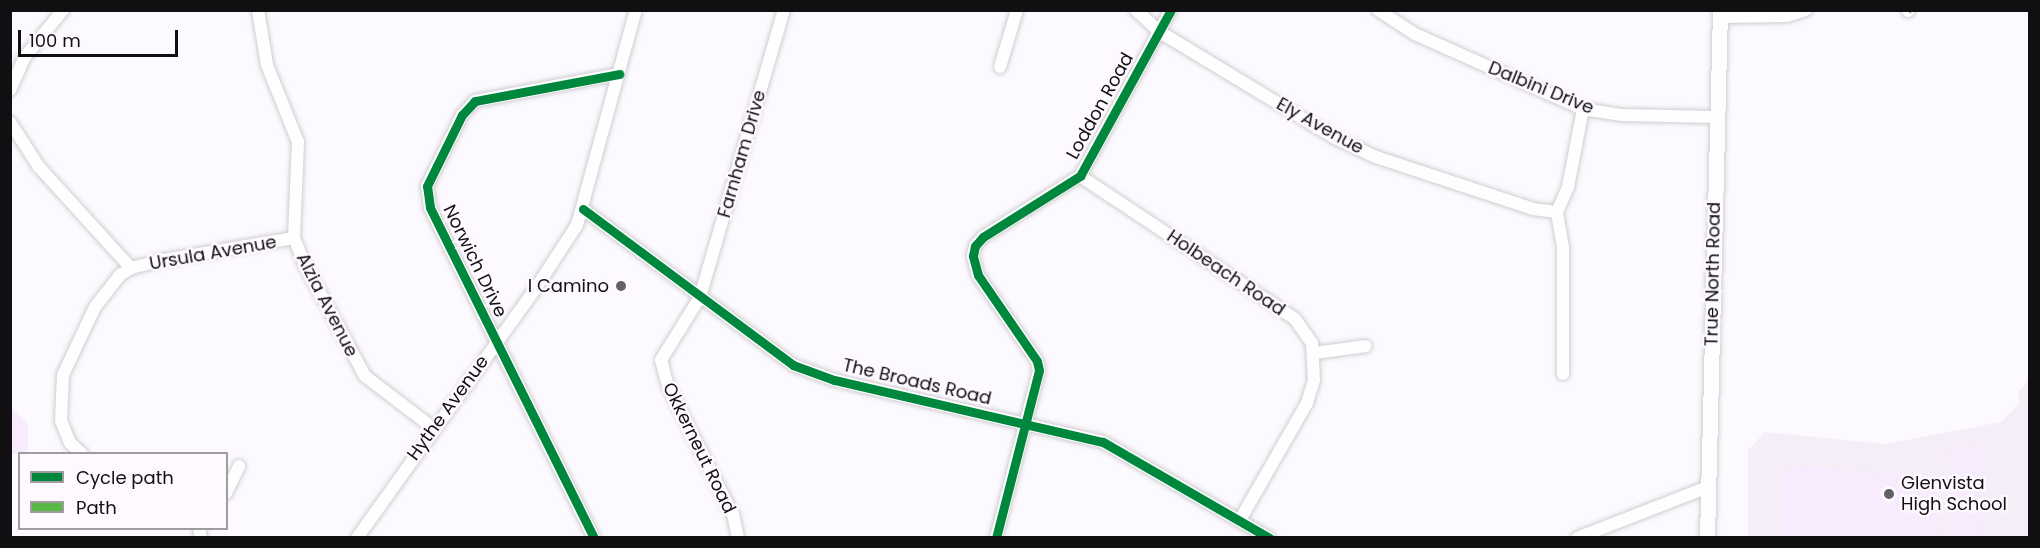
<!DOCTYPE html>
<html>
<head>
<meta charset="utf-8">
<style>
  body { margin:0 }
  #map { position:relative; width:2040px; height:548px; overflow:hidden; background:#fcfafe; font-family:Poppins,sans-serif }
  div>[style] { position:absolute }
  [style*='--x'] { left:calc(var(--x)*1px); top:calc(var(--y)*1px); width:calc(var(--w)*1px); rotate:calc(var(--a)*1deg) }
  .built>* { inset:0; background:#f5eef9 }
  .green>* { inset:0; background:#f7ebfd }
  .roads { filter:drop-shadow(0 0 2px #d0ced1) drop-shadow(0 0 2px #d0ced1) }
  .minor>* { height:12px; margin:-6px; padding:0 6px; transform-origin:6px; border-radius:6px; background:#fffeff }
  .major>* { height:15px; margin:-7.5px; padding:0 7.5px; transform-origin:7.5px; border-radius:7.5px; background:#fffeff }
  .quiet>* { height:8px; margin-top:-4px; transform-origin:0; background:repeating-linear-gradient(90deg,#58b947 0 15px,transparent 0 23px) }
  .cycleway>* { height:9px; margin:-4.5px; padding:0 4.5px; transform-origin:4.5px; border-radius:4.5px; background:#00873e }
  .dots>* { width:16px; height:16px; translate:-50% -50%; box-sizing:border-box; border:3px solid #fdf9ff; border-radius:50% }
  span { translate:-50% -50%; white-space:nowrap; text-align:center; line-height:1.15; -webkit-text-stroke:5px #fdf9ff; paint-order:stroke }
  .street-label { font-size:18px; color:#110f12 }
  .poi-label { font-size:18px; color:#110f12 }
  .right { translate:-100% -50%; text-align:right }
  .left { translate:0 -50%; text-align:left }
  .frame { position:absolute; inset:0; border:12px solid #110f12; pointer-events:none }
  .legend { position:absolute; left:18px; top:452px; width:210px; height:78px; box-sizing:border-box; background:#fdf9ff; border:2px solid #9f9ba0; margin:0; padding:8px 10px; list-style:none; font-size:18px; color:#110f12 }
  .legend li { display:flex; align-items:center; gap:12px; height:30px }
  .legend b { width:30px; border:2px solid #9f9ba0 }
  .scale { position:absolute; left:18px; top:30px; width:160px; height:27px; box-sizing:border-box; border:3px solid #110f12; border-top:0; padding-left:8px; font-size:18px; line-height:21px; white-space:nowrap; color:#110f12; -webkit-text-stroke:4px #fdf9ff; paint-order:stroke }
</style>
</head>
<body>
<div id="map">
  <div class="built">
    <i style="clip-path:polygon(2029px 379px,2029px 537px,1748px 537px,1748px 450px,1765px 432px,1885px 444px,2001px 422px,2019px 404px,2018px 392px)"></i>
  </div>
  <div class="green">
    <i style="clip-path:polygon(11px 407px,28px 424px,28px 452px,11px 455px)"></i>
    <i style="clip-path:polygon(1980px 446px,1982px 537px,1953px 537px,1950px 447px)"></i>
    <i style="clip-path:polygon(1783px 466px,1939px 476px,1941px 537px,1783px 537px)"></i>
  </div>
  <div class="roads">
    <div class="minor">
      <i style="--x:258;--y:10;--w:56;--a:80.7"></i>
      <i style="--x:267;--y:65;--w:83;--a:68.1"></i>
      <i style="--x:298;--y:142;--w:96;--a:92.4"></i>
      <i style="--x:294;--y:238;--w:29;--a:68"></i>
      <i style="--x:305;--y:265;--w:126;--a:61.6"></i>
      <i style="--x:365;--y:376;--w:86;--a:37.4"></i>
      <i style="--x:1136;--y:10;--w:33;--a:43"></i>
      <i style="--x:1160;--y:32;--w:205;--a:31.2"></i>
      <i style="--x:1335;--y:138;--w:45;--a:24.9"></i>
      <i style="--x:1376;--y:157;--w:165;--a:18.3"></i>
      <i style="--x:1533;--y:209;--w:24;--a:7"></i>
      <i style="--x:1378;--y:10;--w:44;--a:33"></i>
      <i style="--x:1415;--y:34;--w:184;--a:24.1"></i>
      <i style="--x:1583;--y:109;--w:38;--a:9"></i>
      <i style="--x:1621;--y:115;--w:96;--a:1.2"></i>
      <i style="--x:1908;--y:11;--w:1;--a:-45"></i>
      <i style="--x:1720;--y:17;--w:67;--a:-0.9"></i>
      <i style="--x:1787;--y:16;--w:20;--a:-18"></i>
      <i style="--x:1000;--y:67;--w:59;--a:-73.4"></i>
      <i style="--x:10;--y:90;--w:35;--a:-66"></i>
      <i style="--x:24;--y:58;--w:62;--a:-50.9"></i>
      <i style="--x:10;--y:122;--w:54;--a:57.2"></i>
      <i style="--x:39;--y:167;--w:137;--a:47.7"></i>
      <i style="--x:1080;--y:176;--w:258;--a:33.6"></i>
      <i style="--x:1295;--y:319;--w:29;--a:55"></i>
      <i style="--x:1312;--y:343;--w:37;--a:87"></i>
      <i style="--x:1314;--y:380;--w:24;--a:107"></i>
      <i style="--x:1307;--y:403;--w:135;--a:119.8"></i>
      <i style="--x:583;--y:209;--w:262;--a:36.6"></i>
      <i style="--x:793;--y:365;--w:44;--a:20.1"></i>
      <i style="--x:834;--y:380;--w:276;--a:13"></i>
      <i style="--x:1103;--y:442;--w:192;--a:30"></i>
      <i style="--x:1315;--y:353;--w:51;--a:-7.8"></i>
      <i style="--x:1563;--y:374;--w:127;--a:-90"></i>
      <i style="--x:1563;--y:247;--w:36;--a:-100"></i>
      <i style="--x:1557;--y:212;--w:27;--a:-66"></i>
      <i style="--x:1568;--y:187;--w:79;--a:-79.1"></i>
      <i style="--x:82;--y:454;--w:16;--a:-137"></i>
      <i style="--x:70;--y:443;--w:24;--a:-112"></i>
      <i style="--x:61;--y:421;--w:46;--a:-87.5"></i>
      <i style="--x:63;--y:375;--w:75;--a:-64.8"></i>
      <i style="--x:95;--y:307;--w:41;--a:-52"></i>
      <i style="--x:120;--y:275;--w:13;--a:-32"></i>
      <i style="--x:131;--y:268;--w:34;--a:-14"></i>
      <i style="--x:164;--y:260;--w:132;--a:-9.6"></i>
      <i style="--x:226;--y:493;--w:30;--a:-64"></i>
      <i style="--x:199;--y:528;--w:10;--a:79"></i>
      <i style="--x:357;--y:538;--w:304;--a:-54.4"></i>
      <i style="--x:534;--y:291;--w:79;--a:-56.9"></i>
      <i style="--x:577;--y:225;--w:223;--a:-74.7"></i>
      <i style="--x:594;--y:538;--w:369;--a:-116.4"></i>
      <i style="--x:430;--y:207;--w:21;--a:-98"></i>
      <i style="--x:427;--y:186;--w:79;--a:-63.8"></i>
      <i style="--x:462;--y:115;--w:19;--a:-47"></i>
      <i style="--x:475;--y:101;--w:147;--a:-10.6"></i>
      <i style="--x:738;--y:538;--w:24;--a:-102"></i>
      <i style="--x:733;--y:515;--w:144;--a:-116.7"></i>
      <i style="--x:668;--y:386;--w:27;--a:-105"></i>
      <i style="--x:661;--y:360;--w:74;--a:-58.2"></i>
      <i style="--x:700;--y:297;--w:299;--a:-73.7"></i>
      <i style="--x:996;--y:538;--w:173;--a:-75.6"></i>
      <i style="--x:1039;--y:370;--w:9;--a:-103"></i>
      <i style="--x:1037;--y:361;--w:104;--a:-124.5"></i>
      <i style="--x:978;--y:275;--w:20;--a:-105"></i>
      <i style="--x:973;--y:256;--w:10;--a:-79"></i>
      <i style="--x:975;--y:246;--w:12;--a:-48"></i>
      <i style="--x:983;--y:237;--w:115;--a:-32.2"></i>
      <i style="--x:1080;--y:176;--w:189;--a:-61.3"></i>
      <i style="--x:1577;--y:538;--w:141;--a:-21.3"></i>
    </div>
    <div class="major">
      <i style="--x:1707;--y:538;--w:528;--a:-88.59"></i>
    </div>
  </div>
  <div class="quiet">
    <i style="--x:1908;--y:11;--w:1;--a:-45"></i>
  </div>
  <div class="cycleway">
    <i style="--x:583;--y:209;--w:262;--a:36.6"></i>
    <i style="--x:793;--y:365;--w:44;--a:20.1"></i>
    <i style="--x:834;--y:380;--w:276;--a:13"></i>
    <i style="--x:1103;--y:442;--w:192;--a:30"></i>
    <i style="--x:594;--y:538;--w:369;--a:-116.4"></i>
    <i style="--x:430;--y:207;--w:21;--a:-98"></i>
    <i style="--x:427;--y:186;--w:79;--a:-63.8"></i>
    <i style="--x:462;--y:115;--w:19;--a:-47"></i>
    <i style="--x:475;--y:101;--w:147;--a:-10.6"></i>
    <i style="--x:996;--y:538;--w:173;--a:-75.6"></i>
    <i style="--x:1039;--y:370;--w:9;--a:-103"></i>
    <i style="--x:1037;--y:361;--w:104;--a:-124.5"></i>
    <i style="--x:978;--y:275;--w:20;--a:-105"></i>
    <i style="--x:973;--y:256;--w:10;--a:-79"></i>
    <i style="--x:975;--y:246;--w:12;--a:-48"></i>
    <i style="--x:983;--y:237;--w:115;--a:-32.2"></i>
    <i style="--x:1080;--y:176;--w:189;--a:-61.3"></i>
  </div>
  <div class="dots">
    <i style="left:621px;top:286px;background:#636165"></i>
    <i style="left:1889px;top:494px;background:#636165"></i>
  </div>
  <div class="street-label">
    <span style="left:1541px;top:88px;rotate:22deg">Dalbini Drive</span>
    <span style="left:1100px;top:106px;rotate:-61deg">Loddon Road</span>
    <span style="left:1320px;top:126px;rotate:29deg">Ely Avenue</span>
    <span style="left:742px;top:154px;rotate:-74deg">Farnham Drive</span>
    <span style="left:213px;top:253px;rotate:-10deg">Ursula Avenue</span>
    <span style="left:475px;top:261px;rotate:64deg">Norwich Drive</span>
    <span style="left:1226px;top:273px;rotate:34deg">Holbeach Road</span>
    <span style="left:1713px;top:274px;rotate:-89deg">True North Road</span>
    <span style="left:327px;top:305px;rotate:63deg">Alzia Avenue</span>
    <span style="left:917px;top:382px;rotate:13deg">The Broads Road</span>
    <span style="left:448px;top:408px;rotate:-54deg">Hythe Avenue</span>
    <span style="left:699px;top:448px;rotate:64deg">Okkerneut Road</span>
  </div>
  <div class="poi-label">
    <span class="right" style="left:609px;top:286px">I Camino</span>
    <span class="left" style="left:1901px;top:494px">Glenvista<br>High School</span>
  </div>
  <div class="frame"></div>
  <ul class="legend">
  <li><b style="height:8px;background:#00873e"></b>Cycle path</li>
  <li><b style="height:8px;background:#58b947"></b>Path</li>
  </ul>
  <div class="scale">100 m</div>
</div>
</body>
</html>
